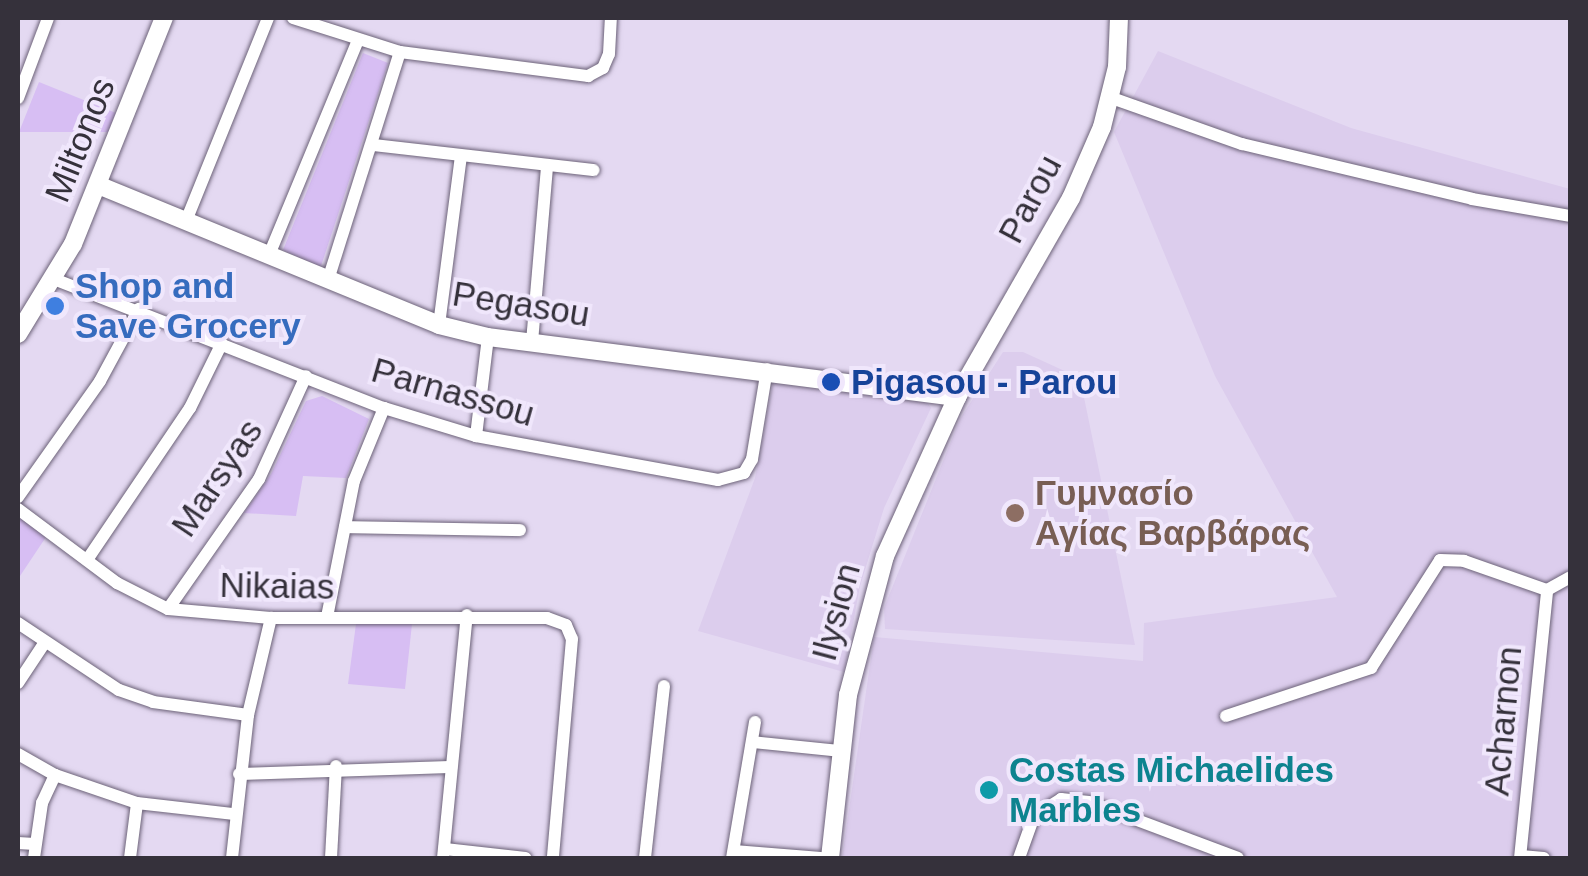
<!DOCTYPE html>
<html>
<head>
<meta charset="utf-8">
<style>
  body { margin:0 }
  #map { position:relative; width:1588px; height:876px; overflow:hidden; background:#e4d9f2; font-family:Arial,sans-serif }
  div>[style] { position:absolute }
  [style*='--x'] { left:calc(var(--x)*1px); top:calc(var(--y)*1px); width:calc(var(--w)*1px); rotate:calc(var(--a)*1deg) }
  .built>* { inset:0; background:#dccded }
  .green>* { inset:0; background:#d7bef3 }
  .roads { filter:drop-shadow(0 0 2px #6c6278) drop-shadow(0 0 2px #6c6278) }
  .street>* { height:12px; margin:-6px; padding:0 6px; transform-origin:6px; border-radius:6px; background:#fff }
  .secondary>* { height:18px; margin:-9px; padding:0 9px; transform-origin:9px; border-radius:9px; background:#fff }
  .dots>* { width:28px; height:28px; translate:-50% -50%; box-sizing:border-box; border:5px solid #f0e7fc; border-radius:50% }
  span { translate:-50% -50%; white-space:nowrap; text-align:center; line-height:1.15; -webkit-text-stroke:8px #f0e7fc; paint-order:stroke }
  .street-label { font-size:35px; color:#35313b }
  .shop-label { font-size:35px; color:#366cbe; font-weight:700 }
  .left { translate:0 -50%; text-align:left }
  .transit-label { font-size:35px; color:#164399; font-weight:700 }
  .education-label { font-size:35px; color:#785e54; font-weight:700 }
  .culture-label { font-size:35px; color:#0d838f; font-weight:700 }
  .frame { position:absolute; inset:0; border:20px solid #35313b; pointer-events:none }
</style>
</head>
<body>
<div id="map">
  <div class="built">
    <i style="clip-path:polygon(1158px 51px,1351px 128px,1570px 189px,1570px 858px,842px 858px,874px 637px,1143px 661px,1144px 623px,1337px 597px,1215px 376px,1114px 132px)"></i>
    <i style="clip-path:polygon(1003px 352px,1023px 352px,1080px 378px,1135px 645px,885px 629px,884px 608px,960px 419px)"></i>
    <i style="clip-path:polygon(775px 373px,925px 399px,931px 408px,884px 508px,860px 586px,844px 672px,698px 631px,755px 478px)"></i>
  </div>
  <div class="green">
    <i style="clip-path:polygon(363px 53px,388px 63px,320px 269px,283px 250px)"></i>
    <i style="clip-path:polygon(39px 82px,116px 113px,109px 132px,19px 132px)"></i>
    <i style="clip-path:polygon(322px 396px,369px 419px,346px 478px,303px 476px,296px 516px,244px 513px,271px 474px,306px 401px)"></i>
    <i style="clip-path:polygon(19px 517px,48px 534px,18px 579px,18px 519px)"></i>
    <i style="clip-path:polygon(356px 624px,412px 624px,405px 689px,348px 684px)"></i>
  </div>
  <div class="roads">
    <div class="street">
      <i style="--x:293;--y:18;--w:112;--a:17.6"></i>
      <i style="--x:400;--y:52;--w:190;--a:7.3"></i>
      <i style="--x:588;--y:76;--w:17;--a:-28"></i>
      <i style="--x:603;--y:68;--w:15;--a:-67"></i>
      <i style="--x:609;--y:54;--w:36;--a:-87"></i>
      <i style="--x:1109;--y:97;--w:141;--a:19.5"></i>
      <i style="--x:1242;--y:144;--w:236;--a:13.4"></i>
      <i style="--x:1472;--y:199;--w:99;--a:9.8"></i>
      <i style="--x:18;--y:98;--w:85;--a:-69.4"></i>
      <i style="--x:373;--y:145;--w:222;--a:6.5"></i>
      <i style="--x:186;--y:221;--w:219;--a:-68"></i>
      <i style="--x:269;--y:255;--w:230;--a:-67.5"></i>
      <i style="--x:54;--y:279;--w:354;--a:21.4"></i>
      <i style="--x:384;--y:408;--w:96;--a:16.9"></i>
      <i style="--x:476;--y:436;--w:246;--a:10.3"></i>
      <i style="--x:718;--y:480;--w:27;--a:-15"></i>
      <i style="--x:744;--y:473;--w:16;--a:-60"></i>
      <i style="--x:752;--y:459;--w:91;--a:-80.5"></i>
      <i style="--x:328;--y:280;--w:239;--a:-72.5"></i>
      <i style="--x:439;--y:325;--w:170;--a:-82.6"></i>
      <i style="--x:532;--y:342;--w:176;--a:-85.1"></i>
      <i style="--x:476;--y:436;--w:100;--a:-83.1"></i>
      <i style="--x:18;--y:497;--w:142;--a:-54.7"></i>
      <i style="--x:100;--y:381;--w:82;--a:-61.6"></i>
      <i style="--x:18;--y:509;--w:124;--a:36.8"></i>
      <i style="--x:117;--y:583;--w:57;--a:27"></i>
      <i style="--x:168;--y:609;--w:103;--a:5"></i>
      <i style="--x:271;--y:618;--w:276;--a:0"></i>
      <i style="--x:547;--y:618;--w:20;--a:20"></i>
      <i style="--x:566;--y:625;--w:15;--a:67"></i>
      <i style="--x:572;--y:639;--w:220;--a:95"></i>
      <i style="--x:345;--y:527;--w:175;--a:1"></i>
      <i style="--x:87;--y:560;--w:184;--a:-55.9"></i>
      <i style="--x:190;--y:408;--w:72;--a:-63.8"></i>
      <i style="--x:1547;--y:590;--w:26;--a:-29"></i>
      <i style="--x:168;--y:609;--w:159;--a:-55"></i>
      <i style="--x:259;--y:479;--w:113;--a:-65.5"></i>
      <i style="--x:327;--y:617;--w:139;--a:-78.8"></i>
      <i style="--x:354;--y:481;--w:79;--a:-67.7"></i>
      <i style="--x:18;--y:623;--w:121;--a:33.6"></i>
      <i style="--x:119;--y:690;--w:36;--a:19"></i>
      <i style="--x:153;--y:702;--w:96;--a:7.8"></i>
      <i style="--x:18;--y:683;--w:49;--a:-56.6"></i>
      <i style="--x:1226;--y:716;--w:153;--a:-18.3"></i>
      <i style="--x:1371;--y:668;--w:128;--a:-57.4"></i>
      <i style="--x:1440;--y:560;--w:24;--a:2"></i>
      <i style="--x:1464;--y:561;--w:88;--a:19.3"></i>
      <i style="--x:752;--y:742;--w:89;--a:5.8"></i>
      <i style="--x:18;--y:754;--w:43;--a:29.6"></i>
      <i style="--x:55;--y:775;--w:87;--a:18.9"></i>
      <i style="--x:137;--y:803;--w:98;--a:6.5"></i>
      <i style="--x:239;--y:774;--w:212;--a:-1.9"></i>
      <i style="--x:18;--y:843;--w:17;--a:3"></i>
      <i style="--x:445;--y:849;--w:81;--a:6.4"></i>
      <i style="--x:734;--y:851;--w:87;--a:4.6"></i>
      <i style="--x:1521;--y:856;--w:23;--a:5"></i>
      <i style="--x:34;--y:858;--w:56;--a:-81.7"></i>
      <i style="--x:42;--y:803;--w:31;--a:-65"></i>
      <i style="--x:130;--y:858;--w:55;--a:-82.7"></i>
      <i style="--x:232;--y:858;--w:144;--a:-83.6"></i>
      <i style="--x:248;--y:715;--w:100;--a:-76.7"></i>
      <i style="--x:331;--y:858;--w:92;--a:-86.9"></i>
      <i style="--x:443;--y:858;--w:244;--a:-84.4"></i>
      <i style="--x:645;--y:858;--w:173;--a:-83.7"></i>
      <i style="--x:732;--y:858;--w:138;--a:-80.4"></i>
      <i style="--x:1019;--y:858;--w:45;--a:-70.3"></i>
      <i style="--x:1034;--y:816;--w:32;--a:-32"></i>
      <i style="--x:1061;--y:799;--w:28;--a:6"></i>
      <i style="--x:1089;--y:802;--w:159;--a:20.6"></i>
      <i style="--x:1520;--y:858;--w:269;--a:-84.2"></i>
    </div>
    <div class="secondary">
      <i style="--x:98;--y:185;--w:369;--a:22.3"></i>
      <i style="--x:439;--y:325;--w:50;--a:13.8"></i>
      <i style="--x:488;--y:337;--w:473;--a:7.3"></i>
      <i style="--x:18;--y:334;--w:105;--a:-58.6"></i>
      <i style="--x:73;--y:244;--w:244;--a:-68.1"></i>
      <i style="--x:830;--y:858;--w:164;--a:-83.7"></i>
      <i style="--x:848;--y:695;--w:144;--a:-75.1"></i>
      <i style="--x:885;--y:556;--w:175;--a:-65.6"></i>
      <i style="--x:957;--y:397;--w:229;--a:-60.2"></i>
      <i style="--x:1071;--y:198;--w:77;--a:-66.4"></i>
      <i style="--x:1102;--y:127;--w:62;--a:-76"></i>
      <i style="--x:1117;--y:67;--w:49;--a:-87.7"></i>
    </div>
  </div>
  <div class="dots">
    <i style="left:55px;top:306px;background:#3f7fe0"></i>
    <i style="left:831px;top:382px;background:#1a4fb4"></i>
    <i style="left:1015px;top:513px;background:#8d6e63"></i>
    <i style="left:989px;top:790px;background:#0f9aa8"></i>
  </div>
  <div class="street-label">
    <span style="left:80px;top:140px;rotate:-68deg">Miltonos</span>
    <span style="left:1030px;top:199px;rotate:-62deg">Parou</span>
    <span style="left:521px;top:304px;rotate:9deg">Pegasou</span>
    <span style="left:453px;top:392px;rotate:16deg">Parnassou</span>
    <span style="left:217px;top:478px;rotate:-56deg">Marsyas</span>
    <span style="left:277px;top:586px;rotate:1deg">Nikaias</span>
    <span style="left:836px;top:612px;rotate:-75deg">Ilysion</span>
    <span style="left:1503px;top:721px;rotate:-85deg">Acharnon</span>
  </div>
  <div class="shop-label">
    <span class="left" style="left:75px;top:306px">Shop and<br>Save Grocery</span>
  </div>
  <div class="transit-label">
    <span class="left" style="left:851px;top:382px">Pigasou - Parou</span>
  </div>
  <div class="education-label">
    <span class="left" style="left:1035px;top:513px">Γυμνασίο<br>Αγίας Βαρβάρας</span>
  </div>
  <div class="culture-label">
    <span class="left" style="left:1009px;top:790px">Costas Michaelides<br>Marbles</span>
  </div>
  <div class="frame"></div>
</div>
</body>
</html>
